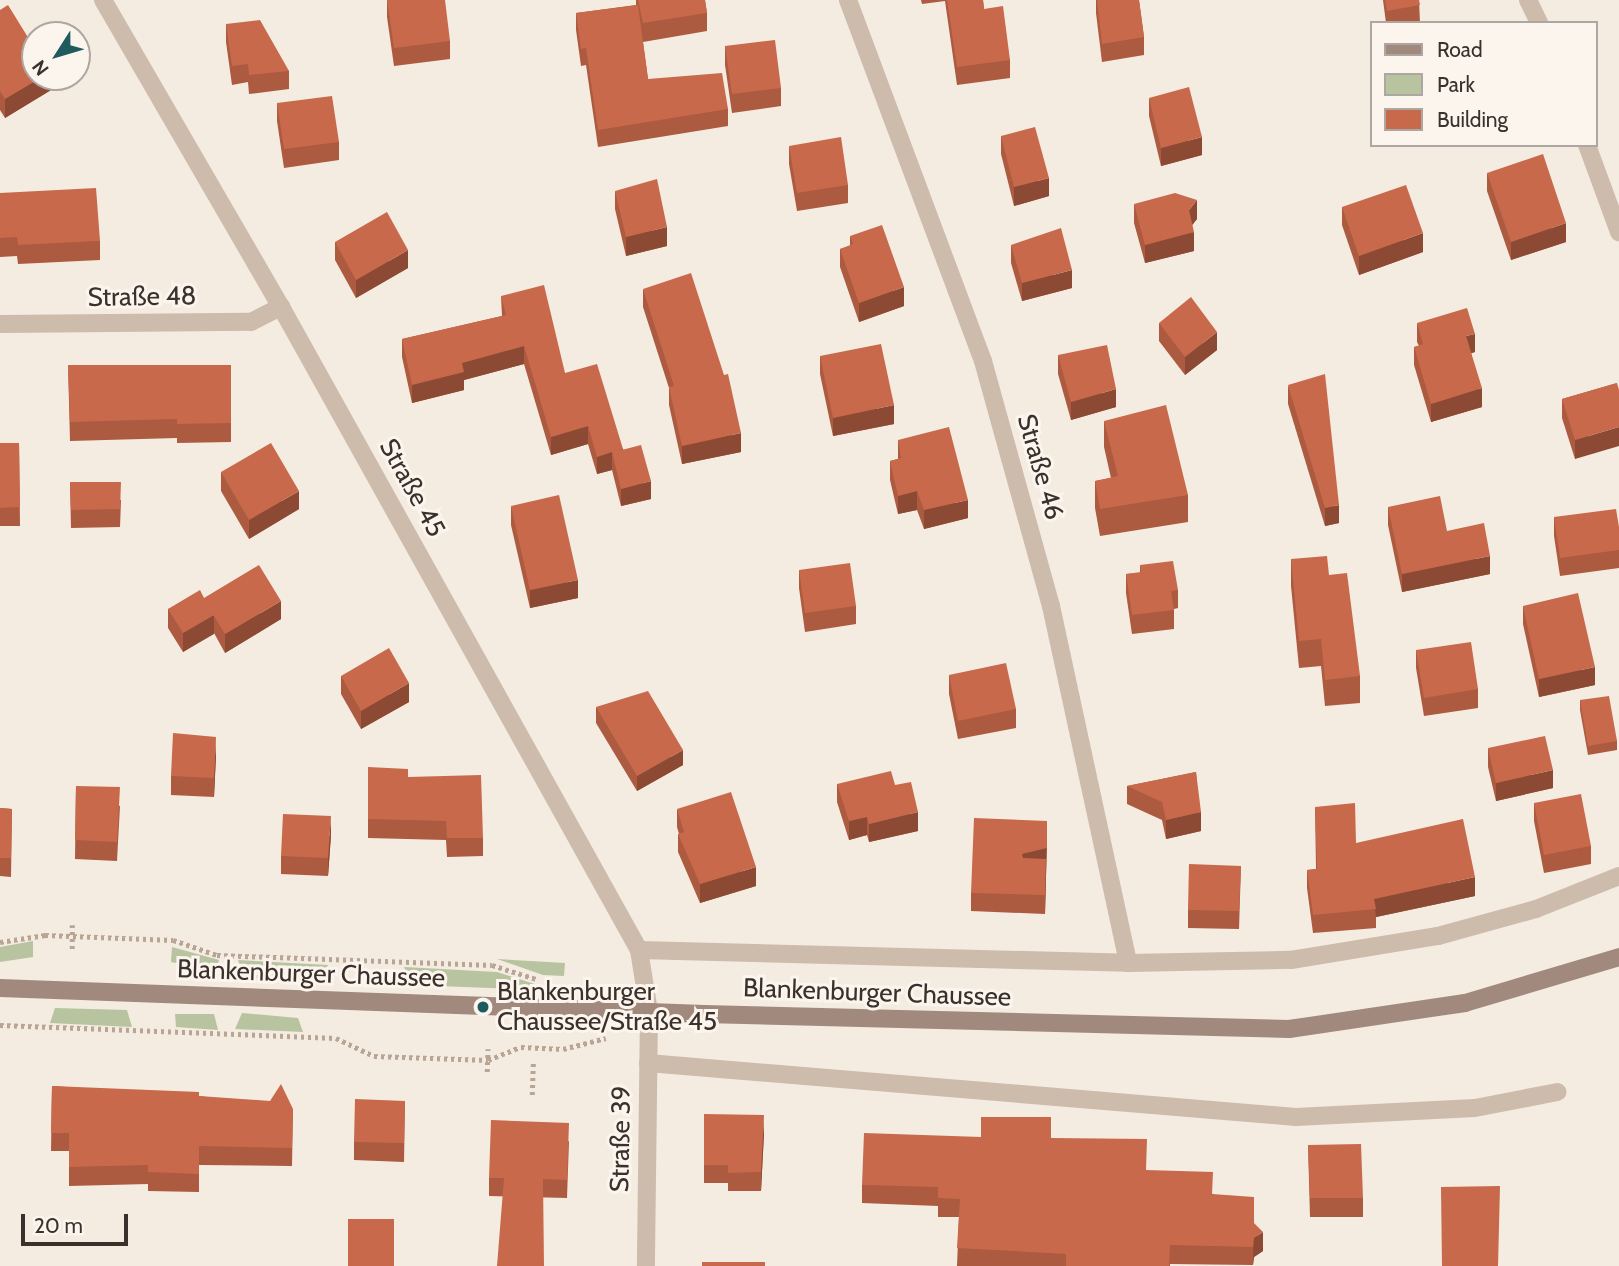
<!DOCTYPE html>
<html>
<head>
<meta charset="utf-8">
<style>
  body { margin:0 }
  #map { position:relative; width:1619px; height:1266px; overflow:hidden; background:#f4ebe1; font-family:Cabin,sans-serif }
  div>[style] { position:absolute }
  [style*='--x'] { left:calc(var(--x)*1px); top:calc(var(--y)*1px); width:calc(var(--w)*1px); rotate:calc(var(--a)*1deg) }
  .green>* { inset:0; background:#b8c4a0 }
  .path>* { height:4.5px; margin-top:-2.25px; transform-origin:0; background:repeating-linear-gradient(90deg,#b9a596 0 3.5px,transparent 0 7px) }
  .service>* { height:18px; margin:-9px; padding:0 9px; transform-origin:9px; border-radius:9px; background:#cdbbac }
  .minor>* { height:18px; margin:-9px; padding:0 9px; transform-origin:9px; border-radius:9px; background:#cdbbac }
  .secondary>* { height:18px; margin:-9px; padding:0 9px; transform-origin:9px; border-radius:9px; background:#a18a7d }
  .wall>* { inset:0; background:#ac5a40 }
  .shaded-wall>* { inset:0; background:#8c4a34 }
  .building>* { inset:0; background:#c8694b }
  .dots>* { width:19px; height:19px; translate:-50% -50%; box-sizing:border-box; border:4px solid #fbf5ee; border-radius:50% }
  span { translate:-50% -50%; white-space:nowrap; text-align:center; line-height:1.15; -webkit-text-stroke:6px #fbf5ee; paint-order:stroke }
  .street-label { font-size:26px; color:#3b302b }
  .poi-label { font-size:26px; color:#3b302b }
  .left { translate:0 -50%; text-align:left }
  .legend { position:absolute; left:1370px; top:21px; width:228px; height:126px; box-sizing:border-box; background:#fbf5ee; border:2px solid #aea6a0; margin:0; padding:9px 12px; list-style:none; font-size:21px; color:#3b302b }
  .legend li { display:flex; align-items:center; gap:14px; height:35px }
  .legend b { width:35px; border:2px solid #aea6a0 }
  .north { position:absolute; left:21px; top:21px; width:70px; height:70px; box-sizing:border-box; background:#fbf5ee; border:2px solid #aea6a0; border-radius:50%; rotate:233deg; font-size:19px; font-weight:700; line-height:28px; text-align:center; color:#3b302b }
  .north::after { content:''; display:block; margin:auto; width:24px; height:32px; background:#1f5a5e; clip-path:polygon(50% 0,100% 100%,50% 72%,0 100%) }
  .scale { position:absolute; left:21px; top:1214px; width:107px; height:32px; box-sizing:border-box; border:4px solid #3b302b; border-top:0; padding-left:9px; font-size:21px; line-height:24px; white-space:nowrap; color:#3b302b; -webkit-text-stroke:5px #fbf5ee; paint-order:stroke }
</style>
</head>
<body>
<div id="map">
  <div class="green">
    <i style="clip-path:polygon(33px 941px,33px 957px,0 962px,0 947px)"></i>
    <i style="clip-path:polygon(172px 947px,219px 960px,216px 971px,171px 962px)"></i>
    <i style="clip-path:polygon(497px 959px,565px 963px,564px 976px,543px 975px)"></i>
    <i style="clip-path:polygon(238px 960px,328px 965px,322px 982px,244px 978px)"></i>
    <i style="clip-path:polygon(404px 967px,497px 972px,541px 986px,540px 990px,412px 985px)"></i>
    <i style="clip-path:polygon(55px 1008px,127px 1010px,132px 1027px,50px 1023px)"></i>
    <i style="clip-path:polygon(242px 1013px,298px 1018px,303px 1032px,235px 1029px)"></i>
    <i style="clip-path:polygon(175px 1014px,214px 1014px,218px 1030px,176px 1027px)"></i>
  </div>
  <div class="path">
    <i style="--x:0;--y:942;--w:46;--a:-8.8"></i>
    <i style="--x:45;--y:935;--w:128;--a:2.2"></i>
    <i style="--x:173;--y:940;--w:46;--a:18.8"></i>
    <i style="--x:217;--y:955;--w:275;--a:2.1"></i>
    <i style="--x:492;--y:965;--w:46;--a:17.7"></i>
    <i style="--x:72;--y:949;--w:24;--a:-90"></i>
    <i style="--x:0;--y:1025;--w:336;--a:2.2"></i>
    <i style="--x:336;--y:1038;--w:42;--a:25.3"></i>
    <i style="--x:374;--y:1056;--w:114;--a:2"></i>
    <i style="--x:488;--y:1060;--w:35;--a:-22"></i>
    <i style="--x:521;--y:1047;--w:42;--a:2.7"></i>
    <i style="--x:563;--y:1049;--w:44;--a:-14.3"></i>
    <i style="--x:487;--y:1072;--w:23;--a:-88"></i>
    <i style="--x:532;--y:1095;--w:33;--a:-88"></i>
  </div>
  <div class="service">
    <i style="--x:639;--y:950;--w:489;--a:1.5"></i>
    <i style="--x:1128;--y:963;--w:163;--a:-1.1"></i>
    <i style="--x:1291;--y:960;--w:149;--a:-9.3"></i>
    <i style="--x:1438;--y:936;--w:102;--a:-15.4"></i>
    <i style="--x:1536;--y:909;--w:89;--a:-21.7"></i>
    <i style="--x:648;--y:1063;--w:650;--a:4.76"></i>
    <i style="--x:1296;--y:1117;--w:179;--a:-2.9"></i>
    <i style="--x:1475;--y:1108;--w:84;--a:-11"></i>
  </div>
  <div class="minor">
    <i style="--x:103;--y:0;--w:355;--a:59.9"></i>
    <i style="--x:281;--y:307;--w:736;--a:60.89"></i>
    <i style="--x:639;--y:950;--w:63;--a:80.8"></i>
    <i style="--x:649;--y:1012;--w:254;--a:90.7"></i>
    <i style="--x:848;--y:0;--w:385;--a:69.5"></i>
    <i style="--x:983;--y:361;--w:254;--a:74.5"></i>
    <i style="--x:1051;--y:606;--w:365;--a:77.8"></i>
    <i style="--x:1528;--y:0;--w:25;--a:64"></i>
    <i style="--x:1587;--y:145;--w:93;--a:69.8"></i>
    <i style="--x:0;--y:324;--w:251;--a:-0.5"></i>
    <i style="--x:251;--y:322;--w:34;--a:-27"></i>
  </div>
  <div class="secondary">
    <i style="--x:0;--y:988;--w:704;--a:2.12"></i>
    <i style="--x:704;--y:1014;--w:585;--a:1.47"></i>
    <i style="--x:1289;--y:1029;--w:178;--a:-8.4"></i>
    <i style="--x:1465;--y:1003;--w:161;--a:-16.6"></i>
  </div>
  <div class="wall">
    <i style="clip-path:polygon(387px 0,450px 41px,450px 59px,394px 66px,387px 17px)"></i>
    <i style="clip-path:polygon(636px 0,705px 0,707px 13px,707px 31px,643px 42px,648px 79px,728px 109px,728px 126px,598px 147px,586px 65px,581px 66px,576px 30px,576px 13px,636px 5px)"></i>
    <i style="clip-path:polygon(921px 0,983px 0,984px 9px,1010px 60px,1010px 78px,957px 85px,945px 1px,922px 4px)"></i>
    <i style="clip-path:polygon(1096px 0,1139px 0,1144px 37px,1144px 55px,1102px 62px,1096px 13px)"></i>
    <i style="clip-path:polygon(1383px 0,1419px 0,1420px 23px,1386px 23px)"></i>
    <i style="clip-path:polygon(0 10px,29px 39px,56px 77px,56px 87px,5px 118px,0 110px)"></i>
    <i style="clip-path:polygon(226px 24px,289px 71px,289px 89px,249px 94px,248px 82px,232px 85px,226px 42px)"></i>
    <i style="clip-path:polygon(725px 46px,781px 88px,781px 106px,732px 113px,725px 65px)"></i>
    <i style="clip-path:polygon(1149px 98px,1202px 155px,1161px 166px,1149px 116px)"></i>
    <i style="clip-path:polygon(277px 103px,339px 142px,339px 160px,284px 168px,277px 121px)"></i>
    <i style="clip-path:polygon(1001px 136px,1049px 196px,1014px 206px,1001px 154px)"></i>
    <i style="clip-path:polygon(789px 146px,848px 185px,848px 203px,797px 211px,789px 164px)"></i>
    <i style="clip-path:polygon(1487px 173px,1566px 242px,1511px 260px,1487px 191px)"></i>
    <i style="clip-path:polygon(615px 191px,667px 246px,626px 256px,615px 209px)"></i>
    <i style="clip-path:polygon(0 193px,100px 241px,100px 260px,18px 264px,17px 256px,0 257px)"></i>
    <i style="clip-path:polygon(1134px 204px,1197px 219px,1192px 225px,1194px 251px,1145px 263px,1134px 223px)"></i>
    <i style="clip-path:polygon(1342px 207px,1423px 252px,1359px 275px,1342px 225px)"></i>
    <i style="clip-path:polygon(850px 236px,904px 306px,859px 322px,840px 267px,840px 249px,850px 246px)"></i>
    <i style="clip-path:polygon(335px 242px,408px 268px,356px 298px,335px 260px)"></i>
    <i style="clip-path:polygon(1011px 245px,1072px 288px,1022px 301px,1011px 263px)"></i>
    <i style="clip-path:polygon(643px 289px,741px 452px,682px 464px,669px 405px,669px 388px,643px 307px)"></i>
    <i style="clip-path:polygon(501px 296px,565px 373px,623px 449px,651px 499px,621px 506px,612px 470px,597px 474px,588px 444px,551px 455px,524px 364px,464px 380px,464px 390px,412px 403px,402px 357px,402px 339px,502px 316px)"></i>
    <i style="clip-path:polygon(1159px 323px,1217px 350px,1185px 375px,1159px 341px)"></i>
    <i style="clip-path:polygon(1417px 323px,1475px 352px,1471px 353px,1482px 407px,1431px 422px,1414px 365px,1414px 347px,1419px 346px,1417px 342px)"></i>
    <i style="clip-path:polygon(1058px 355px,1116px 407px,1071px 420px,1058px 374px)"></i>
    <i style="clip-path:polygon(820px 356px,894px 424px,833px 436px,820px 374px)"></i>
    <i style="clip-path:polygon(68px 365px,231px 365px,231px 442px,177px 443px,177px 438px,70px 441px)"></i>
    <i style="clip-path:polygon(1617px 383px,1575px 459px,1562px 418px,1562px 399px)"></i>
    <i style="clip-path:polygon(1288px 385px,1339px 523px,1325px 526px,1288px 404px)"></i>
    <i style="clip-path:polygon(1104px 421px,1188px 495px,1188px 522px,1100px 536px,1095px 508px,1095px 481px,1111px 478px,1104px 447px)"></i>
    <i style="clip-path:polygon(898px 440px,968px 518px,924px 529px,917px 510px,898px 514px,890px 480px,890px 461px,898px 459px)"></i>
    <i style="clip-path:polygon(0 443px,19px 443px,20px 526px,0 526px)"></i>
    <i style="clip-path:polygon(221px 472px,299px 509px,249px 539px,221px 491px)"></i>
    <i style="clip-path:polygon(70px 482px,121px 500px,120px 527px,71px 528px)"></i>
    <i style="clip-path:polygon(511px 506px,578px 598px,530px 608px,511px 525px)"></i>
    <i style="clip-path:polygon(1388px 507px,1447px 531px,1490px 574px,1402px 592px,1388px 525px)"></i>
    <i style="clip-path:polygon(1554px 517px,1619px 527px,1619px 568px,1560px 576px,1554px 536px)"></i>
    <i style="clip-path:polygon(1291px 559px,1360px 676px,1360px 703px,1325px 706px,1321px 666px,1299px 668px,1291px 586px)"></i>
    <i style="clip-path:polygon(1140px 565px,1178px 590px,1178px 608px,1174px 609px,1174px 629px,1132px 634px,1126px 593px,1126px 574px,1140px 573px)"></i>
    <i style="clip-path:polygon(799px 570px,856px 606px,856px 624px,805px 632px,799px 588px)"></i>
    <i style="clip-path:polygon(204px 598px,281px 619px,225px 653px,214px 633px,183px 652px,168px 628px,168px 609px)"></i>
    <i style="clip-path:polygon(1523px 606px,1595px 685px,1539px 697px,1523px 624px)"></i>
    <i style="clip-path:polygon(1416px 650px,1478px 689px,1478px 708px,1424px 716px,1416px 668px)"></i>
    <i style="clip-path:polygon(949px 675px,1016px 709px,1016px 728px,958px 739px,949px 694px)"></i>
    <i style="clip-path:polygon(341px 676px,409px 702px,361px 729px,341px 694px)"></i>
    <i style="clip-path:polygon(1580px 700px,1617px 741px,1617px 750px,1588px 755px,1580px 710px)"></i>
    <i style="clip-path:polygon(596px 707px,683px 765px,637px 791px,596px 723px)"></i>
    <i style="clip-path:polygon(1488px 748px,1553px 788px,1496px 801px,1488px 767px)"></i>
    <i style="clip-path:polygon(216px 755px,214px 797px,171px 795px,171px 776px)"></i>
    <i style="clip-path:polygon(368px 767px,408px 777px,483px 838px,483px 856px,447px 857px,446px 840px,368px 838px)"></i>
    <i style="clip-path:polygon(1196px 772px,1201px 831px,1166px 839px,1162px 820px,1127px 804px,1127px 786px)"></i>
    <i style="clip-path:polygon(837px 784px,895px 785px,918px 831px,869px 842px,867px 835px,849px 840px,837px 802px)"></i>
    <i style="clip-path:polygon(76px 786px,120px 806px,117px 861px,75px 859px)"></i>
    <i style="clip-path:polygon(1534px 803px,1591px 846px,1591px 864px,1544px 873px,1534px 821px)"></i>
    <i style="clip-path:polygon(1315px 807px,1356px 843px,1475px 896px,1376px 917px,1376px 928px,1313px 933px,1307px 888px,1307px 870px,1316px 869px)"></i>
    <i style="clip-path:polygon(0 808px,12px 809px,11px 877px,0 876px)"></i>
    <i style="clip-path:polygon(677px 809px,756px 886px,700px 903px,678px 852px,678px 834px,679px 834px,677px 827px)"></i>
    <i style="clip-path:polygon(331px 835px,328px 876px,281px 874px,281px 856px)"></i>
    <i style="clip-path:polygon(1047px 839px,1045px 914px,971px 911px,971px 893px)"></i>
    <i style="clip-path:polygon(1241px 866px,1239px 929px,1188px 928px,1188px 910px)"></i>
    <i style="clip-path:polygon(52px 1086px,199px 1096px,293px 1109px,292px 1166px,199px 1165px,199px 1192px,148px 1191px,148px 1184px,69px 1186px,69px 1151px,51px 1151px)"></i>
    <i style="clip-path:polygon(405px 1101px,404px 1162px,354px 1160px,354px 1142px)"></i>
    <i style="clip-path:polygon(704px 1114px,764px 1133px,761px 1191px,728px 1191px,728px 1183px,704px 1183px)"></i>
    <i style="clip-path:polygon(981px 1137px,1051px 1138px,1213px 1194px,1254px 1224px,1263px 1251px,1254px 1257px,1253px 1265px,1170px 1264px,1170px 1266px,957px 1266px,959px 1217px,938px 1217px,938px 1206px,862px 1203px,862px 1185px)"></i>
    <i style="clip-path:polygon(569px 1141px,567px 1198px,489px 1196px,489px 1178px)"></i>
    <i style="clip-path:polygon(1308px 1145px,1363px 1198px,1363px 1217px,1310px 1217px)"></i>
  </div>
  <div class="shaded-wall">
    <i style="clip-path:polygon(42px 77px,56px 77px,56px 87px,5px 118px,5px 99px)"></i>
    <i style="clip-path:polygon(1202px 137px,1202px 155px,1161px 166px,1161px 148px)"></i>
    <i style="clip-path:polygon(1049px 178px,1049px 196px,1014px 206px,1014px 187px)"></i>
    <i style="clip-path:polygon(1197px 200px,1197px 219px,1189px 229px,1189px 210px)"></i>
    <i style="clip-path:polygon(1566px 223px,1566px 242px,1511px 260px,1511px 242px)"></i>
    <i style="clip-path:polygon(667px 227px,667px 246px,626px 256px,626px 237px)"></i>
    <i style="clip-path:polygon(1194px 232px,1194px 251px,1145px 263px,1145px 245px)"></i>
    <i style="clip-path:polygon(1423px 233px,1423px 252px,1359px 275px,1359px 256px)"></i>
    <i style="clip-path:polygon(408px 250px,408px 268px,356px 298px,356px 280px)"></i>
    <i style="clip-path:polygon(1072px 270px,1072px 288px,1022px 301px,1022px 283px)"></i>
    <i style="clip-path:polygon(904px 287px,904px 306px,859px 322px,859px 303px)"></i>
    <i style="clip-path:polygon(1217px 332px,1217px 350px,1185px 375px,1185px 357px)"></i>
    <i style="clip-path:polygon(1475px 334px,1475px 352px,1466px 355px,1466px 336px)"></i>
    <i style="clip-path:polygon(524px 346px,524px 364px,464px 380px,464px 390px,412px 403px,412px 385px,462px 363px)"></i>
    <i style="clip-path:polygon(1482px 388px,1482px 407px,1431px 422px,1431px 404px)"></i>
    <i style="clip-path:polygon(1116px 389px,1116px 407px,1071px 420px,1071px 402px)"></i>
    <i style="clip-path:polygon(894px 405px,894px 424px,833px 436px,833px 418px)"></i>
    <i style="clip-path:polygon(588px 426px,588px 444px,551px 455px,551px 437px)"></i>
    <i style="clip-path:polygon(1619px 427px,1619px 446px,1575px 459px,1575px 440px)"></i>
    <i style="clip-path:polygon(741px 433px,741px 452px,682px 464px,682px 446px)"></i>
    <i style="clip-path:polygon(612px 452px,612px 470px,597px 474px,597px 457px)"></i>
    <i style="clip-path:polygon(651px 481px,651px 499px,621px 506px,621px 489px)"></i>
    <i style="clip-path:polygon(299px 491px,299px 509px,249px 539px,249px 520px)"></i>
    <i style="clip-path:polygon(917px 491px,917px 510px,898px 514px,898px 496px)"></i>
    <i style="clip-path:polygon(968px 500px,968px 518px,924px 529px,924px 510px)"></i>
    <i style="clip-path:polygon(1339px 505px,1339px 523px,1325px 526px,1325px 508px)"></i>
    <i style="clip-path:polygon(1490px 556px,1490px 574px,1402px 592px,1402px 574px)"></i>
    <i style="clip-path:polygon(578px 580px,578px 598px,530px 608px,530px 590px)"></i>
    <i style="clip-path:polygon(281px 601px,281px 619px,225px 653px,225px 634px)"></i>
    <i style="clip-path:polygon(214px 615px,214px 634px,183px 652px,183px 633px)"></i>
    <i style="clip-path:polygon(1595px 667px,1595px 685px,1539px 697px,1539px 679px)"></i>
    <i style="clip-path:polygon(409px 683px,409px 702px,361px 729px,361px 711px)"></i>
    <i style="clip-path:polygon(216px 737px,216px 755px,214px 797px,214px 778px)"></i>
    <i style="clip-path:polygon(683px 750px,683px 765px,637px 791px,637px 776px)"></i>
    <i style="clip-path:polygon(1553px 770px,1553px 788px,1496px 801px,1496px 783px)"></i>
    <i style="clip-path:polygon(918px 812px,918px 831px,869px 842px,869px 824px)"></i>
    <i style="clip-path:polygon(1201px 812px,1201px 831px,1166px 839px,1166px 820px)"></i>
    <i style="clip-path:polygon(331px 816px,331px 835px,328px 876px,328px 858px)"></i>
    <i style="clip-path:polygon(867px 817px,867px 835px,849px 840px,849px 821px)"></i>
    <i style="clip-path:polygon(1047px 821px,1047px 839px,1045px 914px,1045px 895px,1022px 872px,1022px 854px)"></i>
    <i style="clip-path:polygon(756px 867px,756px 886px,700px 903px,700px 884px)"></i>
    <i style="clip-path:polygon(1475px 877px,1475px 896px,1376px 917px,1374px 899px)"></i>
    <i style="clip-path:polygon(764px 1115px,764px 1133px,761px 1191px,761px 1172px)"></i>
    <i style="clip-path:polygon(1254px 1197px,1254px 1238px,1263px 1232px,1263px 1251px,1254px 1257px,1253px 1265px)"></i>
  </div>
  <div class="building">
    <i style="clip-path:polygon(387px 0,445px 0,450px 41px,394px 48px)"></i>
    <i style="clip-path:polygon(638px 0,705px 0,707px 13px,643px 23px)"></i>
    <i style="clip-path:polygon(947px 0,983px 0,984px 9px,1003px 6px,1010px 60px,957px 67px)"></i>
    <i style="clip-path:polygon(1097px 0,1139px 0,1144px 37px,1102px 44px)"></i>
    <i style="clip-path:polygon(1385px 0,1419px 0,1420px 5px,1387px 11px)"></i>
    <i style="clip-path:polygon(8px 5px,29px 39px,35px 35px,35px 77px,42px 77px,5px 99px,0 91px,0 10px)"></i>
    <i style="clip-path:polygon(638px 5px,648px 79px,722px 73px,728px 109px,598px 130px,586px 48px,581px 49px,576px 13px)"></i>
    <i style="clip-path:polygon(260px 20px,289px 71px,249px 75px,248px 64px,232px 66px,226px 24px)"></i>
    <i style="clip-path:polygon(775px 40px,781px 88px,732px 94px,725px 46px)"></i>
    <i style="clip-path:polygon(1189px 87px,1202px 137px,1161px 148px,1149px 98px)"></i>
    <i style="clip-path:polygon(332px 96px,339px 142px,284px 149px,277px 103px)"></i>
    <i style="clip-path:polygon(1035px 127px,1049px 178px,1014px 187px,1001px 136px)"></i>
    <i style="clip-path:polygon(841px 137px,848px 185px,797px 193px,789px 146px)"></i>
    <i style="clip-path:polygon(1543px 154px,1566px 223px,1511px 242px,1487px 173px)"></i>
    <i style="clip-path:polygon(657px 179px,667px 227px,626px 237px,615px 191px)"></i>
    <i style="clip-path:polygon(1406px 185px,1423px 233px,1359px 256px,1342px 207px)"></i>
    <i style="clip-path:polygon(96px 188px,100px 241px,18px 245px,17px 237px,0 238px,0 193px)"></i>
    <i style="clip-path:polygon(1175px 193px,1197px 200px,1189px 210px,1194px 232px,1145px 245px,1134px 204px)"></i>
    <i style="clip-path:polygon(387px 212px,408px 250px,356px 280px,335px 242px)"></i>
    <i style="clip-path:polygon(882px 225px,904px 287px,859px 303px,840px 249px,853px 244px,850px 236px)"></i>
    <i style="clip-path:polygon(1061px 228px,1072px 270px,1022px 283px,1011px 245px)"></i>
    <i style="clip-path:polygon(691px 273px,724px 375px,728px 374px,741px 433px,682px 446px,669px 387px,674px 386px,643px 289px)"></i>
    <i style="clip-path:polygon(544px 285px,565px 373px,597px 364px,623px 449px,618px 451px,641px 445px,651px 481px,621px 489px,612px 452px,597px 457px,588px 426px,551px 437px,524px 346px,462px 363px,464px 372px,412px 385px,402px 339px,506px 315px,501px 296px)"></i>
    <i style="clip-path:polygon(1191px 297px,1217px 332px,1185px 357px,1159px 323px)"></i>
    <i style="clip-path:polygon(1467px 308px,1475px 334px,1466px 336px,1482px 388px,1431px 404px,1414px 347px,1423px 344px,1417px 323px)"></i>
    <i style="clip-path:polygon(881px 344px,894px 405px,833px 418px,820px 356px)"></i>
    <i style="clip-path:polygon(1107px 345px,1116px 389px,1071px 402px,1058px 355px)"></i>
    <i style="clip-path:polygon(68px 365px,231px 365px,231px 423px,177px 424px,177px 419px,70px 422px)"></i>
    <i style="clip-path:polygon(1325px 374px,1339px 505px,1325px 508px,1288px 385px)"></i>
    <i style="clip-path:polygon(1617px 383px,1619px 390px,1619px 427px,1575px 440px,1562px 399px)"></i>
    <i style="clip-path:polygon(1166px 405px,1188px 495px,1100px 509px,1095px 481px,1118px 476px,1104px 421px)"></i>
    <i style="clip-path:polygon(949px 427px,968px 500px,924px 510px,917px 491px,898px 496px,890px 461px,901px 458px,898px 440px)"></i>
    <i style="clip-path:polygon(0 443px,19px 443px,20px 507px,0 508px)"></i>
    <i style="clip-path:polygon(271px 443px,299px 491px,249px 520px,221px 472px)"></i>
    <i style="clip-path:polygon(70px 482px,121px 482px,120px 509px,71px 510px)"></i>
    <i style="clip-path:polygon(559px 495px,578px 580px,530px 590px,511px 506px)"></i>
    <i style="clip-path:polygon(1440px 496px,1447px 531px,1484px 523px,1490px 556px,1402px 574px,1388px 507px)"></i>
    <i style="clip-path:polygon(1616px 509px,1619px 527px,1619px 550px,1560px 558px,1554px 517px)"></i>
    <i style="clip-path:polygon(1327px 556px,1329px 575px,1347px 573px,1360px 676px,1325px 680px,1321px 639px,1299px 641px,1291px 559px)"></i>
    <i style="clip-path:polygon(1173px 561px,1178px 590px,1171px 591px,1174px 610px,1132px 615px,1126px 574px,1141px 572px,1140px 565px)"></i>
    <i style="clip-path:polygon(850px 563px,856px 606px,805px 613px,799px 570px)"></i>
    <i style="clip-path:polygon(259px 565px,281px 601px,225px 634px,209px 608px,214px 615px,183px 633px,168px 609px,200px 590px,204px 598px)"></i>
    <i style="clip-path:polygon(1578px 593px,1595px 667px,1539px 679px,1523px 606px)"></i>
    <i style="clip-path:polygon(1471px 642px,1478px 689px,1424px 698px,1416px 650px)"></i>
    <i style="clip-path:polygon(389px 648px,409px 683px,361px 711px,341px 676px)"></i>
    <i style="clip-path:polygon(1006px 663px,1016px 709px,958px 721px,949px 675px)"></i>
    <i style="clip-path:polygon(648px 691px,683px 750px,637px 776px,596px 707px)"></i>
    <i style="clip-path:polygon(1609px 696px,1617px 741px,1588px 746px,1580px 700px)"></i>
    <i style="clip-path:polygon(173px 733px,216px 737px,214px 778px,171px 776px)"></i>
    <i style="clip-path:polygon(1545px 736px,1553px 770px,1496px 783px,1488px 748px)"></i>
    <i style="clip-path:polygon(368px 767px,408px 769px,408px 777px,481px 775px,483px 838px,447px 838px,446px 821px,368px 819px)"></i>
    <i style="clip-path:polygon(891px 771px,895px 785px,911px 782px,918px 812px,869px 824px,867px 817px,849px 821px,837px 784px)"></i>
    <i style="clip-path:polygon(1196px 772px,1201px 812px,1166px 820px,1162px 802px,1127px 786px)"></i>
    <i style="clip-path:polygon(76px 786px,120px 787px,117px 842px,75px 840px)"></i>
    <i style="clip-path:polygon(731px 792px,756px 867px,700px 884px,678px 834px,684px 832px,677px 809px)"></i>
    <i style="clip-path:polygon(1581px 794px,1591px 846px,1544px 855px,1534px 803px)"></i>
    <i style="clip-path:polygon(1355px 803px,1356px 843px,1463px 819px,1475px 877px,1374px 899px,1376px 909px,1313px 915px,1307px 870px,1317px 869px,1315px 807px)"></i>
    <i style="clip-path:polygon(0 808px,12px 809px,11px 858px,0 858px)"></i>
    <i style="clip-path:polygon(283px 814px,331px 816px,328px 858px,281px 856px)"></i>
    <i style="clip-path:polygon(974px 818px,1047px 821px,1047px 848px,1022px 854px,1023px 858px,1046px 859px,1045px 895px,971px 893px)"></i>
    <i style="clip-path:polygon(1189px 864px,1241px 866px,1239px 911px,1188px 910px)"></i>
    <i style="clip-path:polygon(281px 1084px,293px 1109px,292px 1148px,199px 1146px,199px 1174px,148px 1172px,148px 1165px,69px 1167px,69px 1133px,51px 1133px,52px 1086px,199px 1092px,199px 1096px,270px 1101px)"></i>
    <i style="clip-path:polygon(355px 1099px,405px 1101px,404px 1143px,354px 1142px)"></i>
    <i style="clip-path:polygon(704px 1114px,764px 1115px,761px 1172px,728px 1173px,728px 1165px,704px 1165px)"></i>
    <i style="clip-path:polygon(981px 1117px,1051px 1117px,1051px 1138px,1147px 1139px,1146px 1170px,1213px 1172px,1212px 1194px,1254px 1197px,1254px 1223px,1263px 1232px,1254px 1238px,1253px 1247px,1170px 1245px,1169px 1266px,1066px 1266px,1066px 1254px,957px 1248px,960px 1199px,938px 1198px,938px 1187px,862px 1185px,864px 1133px,981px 1137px)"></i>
    <i style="clip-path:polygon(491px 1120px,569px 1123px,567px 1180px,543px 1179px,544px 1266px,497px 1266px,504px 1178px,489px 1178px)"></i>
    <i style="clip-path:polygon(1361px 1144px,1363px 1198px,1310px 1198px,1308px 1145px)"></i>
    <i style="clip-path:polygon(1500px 1186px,1498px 1266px,1442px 1266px,1441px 1187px)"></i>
    <i style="clip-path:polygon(348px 1219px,394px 1219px,394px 1266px,348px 1266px)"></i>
    <i style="clip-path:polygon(702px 1262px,765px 1262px,765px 1266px,702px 1266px)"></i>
  </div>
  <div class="dots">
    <i style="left:483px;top:1007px;background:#1f5a5e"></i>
  </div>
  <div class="street-label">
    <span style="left:142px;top:297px;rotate:-1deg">Straße 48</span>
    <span style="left:1040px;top:467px;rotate:74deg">Straße 46</span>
    <span style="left:412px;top:488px;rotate:61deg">Straße 45</span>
    <span style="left:311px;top:974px;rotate:2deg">Blankenburger Chaussee</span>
    <span style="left:877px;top:993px;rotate:2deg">Blankenburger Chaussee</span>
    <span style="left:621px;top:1139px;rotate:-89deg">Straße 39</span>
  </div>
  <div class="poi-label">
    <span class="left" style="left:497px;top:1007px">Blankenburger<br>Chaussee/Straße 45</span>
  </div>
  <ul class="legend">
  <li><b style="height:9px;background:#a18a7d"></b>Road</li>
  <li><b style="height:19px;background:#b8c4a0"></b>Park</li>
  <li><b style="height:19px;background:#c8694b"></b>Building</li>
  </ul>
  <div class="north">N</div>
  <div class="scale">20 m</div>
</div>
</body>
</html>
